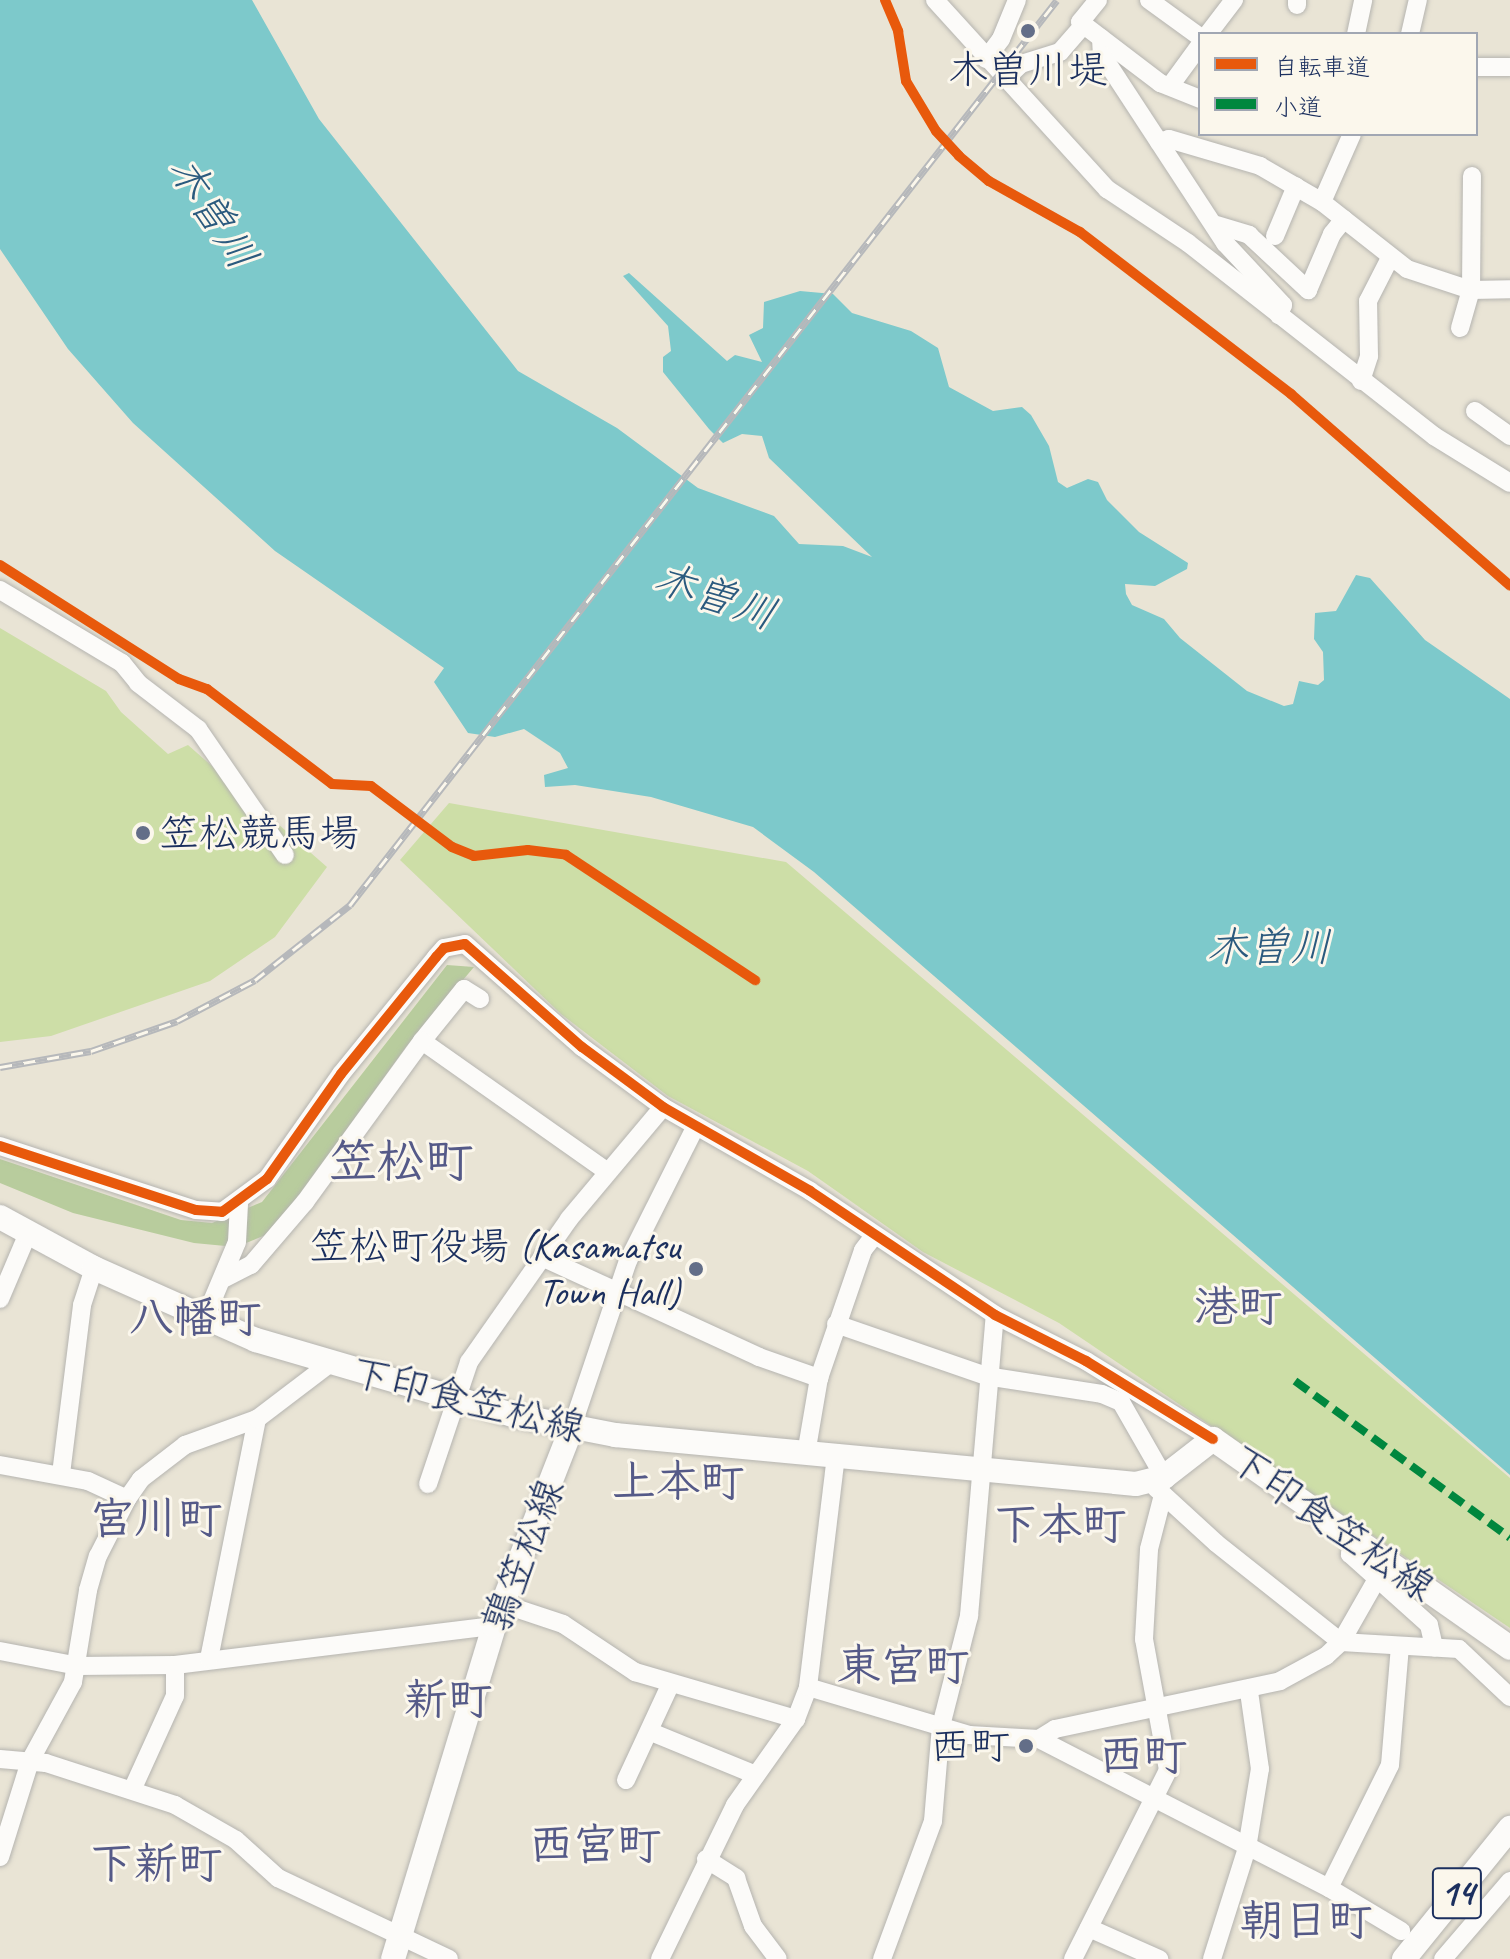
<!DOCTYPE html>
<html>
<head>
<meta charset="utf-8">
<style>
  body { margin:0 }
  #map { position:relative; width:1510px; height:1959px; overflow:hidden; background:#e9e4d5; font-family:Caveat,"Klee One",sans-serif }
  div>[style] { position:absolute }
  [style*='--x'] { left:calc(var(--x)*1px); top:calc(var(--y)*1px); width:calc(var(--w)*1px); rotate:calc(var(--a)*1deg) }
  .green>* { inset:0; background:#cddea7 }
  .forest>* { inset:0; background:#b8cc9d }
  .water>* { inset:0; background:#7dc9cb }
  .roads { filter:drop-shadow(0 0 2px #b5b4b0) drop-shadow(0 0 2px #b5b4b0) }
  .minor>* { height:18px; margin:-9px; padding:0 9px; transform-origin:9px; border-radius:9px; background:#fcfbf9 }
  .major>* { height:24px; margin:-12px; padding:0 12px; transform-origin:12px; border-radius:12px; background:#fcfbf9 }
  .rail>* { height:7px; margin-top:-3.5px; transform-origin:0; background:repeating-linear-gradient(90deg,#fbf7ec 0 12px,#b6b8bb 0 24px); box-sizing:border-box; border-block:2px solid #b6b8bb }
  .quiet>* { height:8px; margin-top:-4px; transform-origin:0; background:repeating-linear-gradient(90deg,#00873e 0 16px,transparent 0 24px) }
  .cycleway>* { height:10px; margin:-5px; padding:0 5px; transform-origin:5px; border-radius:5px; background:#e8590c }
  .dots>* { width:22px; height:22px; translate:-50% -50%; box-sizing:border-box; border:4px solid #fbf7ec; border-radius:50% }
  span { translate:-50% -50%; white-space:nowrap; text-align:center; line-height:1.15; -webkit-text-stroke:6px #fbf7ec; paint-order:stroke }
  .shield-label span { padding:2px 6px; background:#fbf7ec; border:2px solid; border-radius:6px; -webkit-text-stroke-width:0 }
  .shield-label { font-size:38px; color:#1b2f5e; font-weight:700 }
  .poi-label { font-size:40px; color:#1b2f5e }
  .left { translate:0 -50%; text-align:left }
  .right { translate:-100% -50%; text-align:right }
  .street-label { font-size:40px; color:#1b2f5e }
  .water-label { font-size:42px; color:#2b5a7e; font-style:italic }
  .quarter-label { font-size:44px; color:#555a88; font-weight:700 }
  .district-label { font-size:48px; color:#555a88; font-weight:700 }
  .legend { position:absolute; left:1198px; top:32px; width:280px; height:104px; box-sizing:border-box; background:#fbf7ec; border:2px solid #a1a7b3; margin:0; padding:10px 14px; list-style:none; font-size:24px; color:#1b2f5e }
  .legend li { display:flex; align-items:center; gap:16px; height:40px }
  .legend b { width:40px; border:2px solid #a1a7b3 }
</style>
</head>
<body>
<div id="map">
  <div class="green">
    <i style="clip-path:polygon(0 628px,106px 691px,121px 712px,168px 754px,188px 745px,327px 867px,275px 937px,210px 981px,51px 1036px,0 1042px)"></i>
    <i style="clip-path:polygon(449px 803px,786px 862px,1510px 1478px,1510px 1628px,1059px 1323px,923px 1252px,808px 1171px,668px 1096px,561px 1014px,400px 860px)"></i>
  </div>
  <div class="forest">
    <i style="clip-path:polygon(447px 965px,474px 967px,406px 1047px,273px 1232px,236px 1247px,194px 1243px,73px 1213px,0 1183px,0 1159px,181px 1220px,212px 1223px,262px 1202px)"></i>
  </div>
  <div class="water">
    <i style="clip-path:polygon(0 0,252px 0,319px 119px,518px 371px,617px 428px,698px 488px,774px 516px,799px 544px,843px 546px,872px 557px,769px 458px,762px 436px,742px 434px,723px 443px,709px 429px,663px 372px,663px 357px,671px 351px,668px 326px,623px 276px,629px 273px,727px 361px,735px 355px,762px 362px,749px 335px,763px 328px,764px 302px,800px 291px,833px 294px,852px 313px,911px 331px,938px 348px,949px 387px,993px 411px,1022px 407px,1031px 415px,1049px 446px,1058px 482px,1067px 488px,1088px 479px,1098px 482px,1107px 500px,1139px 532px,1188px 563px,1187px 569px,1155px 586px,1125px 584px,1126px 594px,1132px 605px,1164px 619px,1180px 638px,1247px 691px,1284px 706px,1293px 704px,1299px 681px,1318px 685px,1324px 680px,1323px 652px,1314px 639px,1315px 613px,1336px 611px,1356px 575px,1370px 578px,1425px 640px,1510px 699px,1510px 1475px,814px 872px,753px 827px,651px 797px,575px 785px,545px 787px,544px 775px,568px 768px,560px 753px,524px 729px,495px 737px,468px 733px,434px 682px,444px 668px,275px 551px,133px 423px,68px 349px,0 249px)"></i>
  </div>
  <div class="roads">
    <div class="minor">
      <i style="--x:935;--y:0;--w:256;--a:47.7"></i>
      <i style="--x:1107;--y:189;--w:97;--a:33.7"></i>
      <i style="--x:1188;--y:243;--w:313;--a:38.1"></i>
      <i style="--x:1434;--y:436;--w:89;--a:31.7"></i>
      <i style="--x:1098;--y:0;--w:28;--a:129"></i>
      <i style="--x:1080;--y:22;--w:101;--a:37.3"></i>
      <i style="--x:1160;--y:83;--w:43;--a:21.8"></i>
      <i style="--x:1149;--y:0;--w:63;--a:36"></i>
      <i style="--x:1297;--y:5;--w:5;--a:-90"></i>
      <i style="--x:1208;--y:34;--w:43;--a:-52.6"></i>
      <i style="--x:1356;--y:34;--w:35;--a:-78"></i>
      <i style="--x:1410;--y:34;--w:35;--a:-77"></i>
      <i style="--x:1101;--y:38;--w:17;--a:87"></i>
      <i style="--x:1102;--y:55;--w:225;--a:56.8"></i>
      <i style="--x:1225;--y:243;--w:85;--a:46.9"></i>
      <i style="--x:1283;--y:305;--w:11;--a:112"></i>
      <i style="--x:986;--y:59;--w:25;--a:-53"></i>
      <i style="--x:1001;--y:39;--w:42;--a:-67.7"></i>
      <i style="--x:1476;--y:67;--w:34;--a:0"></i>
      <i style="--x:1005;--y:79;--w:22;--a:-43"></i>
      <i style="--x:1021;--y:64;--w:41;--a:-17.1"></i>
      <i style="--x:1060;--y:52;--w:37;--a:-49"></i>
      <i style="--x:1170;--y:86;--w:51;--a:-53.8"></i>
      <i style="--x:1352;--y:134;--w:74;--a:113.8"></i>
      <i style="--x:1322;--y:202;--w:108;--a:38.2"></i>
      <i style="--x:1407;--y:269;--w:67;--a:18.2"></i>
      <i style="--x:1471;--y:290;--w:39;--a:-1"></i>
      <i style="--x:1159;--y:142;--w:10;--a:-17"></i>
      <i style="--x:1169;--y:139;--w:95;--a:16.5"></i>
      <i style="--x:1260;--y:166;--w:72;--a:30.1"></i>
      <i style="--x:1217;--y:225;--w:34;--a:17"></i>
      <i style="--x:1249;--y:235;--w:81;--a:43"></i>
      <i style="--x:1308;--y:290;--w:61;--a:-66.8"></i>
      <i style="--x:1332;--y:234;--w:19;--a:-51"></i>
      <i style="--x:1275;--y:236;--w:54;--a:-67.2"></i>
      <i style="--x:1460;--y:328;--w:40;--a:-74"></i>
      <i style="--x:1471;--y:290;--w:114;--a:-89.5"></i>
      <i style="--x:1361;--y:381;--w:26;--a:-72"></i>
      <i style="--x:1369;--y:356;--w:55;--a:-91"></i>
      <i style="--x:1368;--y:301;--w:48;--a:-62.9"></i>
      <i style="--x:1475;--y:411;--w:43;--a:35.5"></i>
      <i style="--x:0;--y:590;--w:142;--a:30.9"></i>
      <i style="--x:122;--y:663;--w:26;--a:51"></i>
      <i style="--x:138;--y:683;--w:76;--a:37.5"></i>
      <i style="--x:198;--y:729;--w:153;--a:55.4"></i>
      <i style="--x:480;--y:999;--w:19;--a:-148"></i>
      <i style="--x:464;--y:989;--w:67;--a:128.9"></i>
      <i style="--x:422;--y:1041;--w:225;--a:35.2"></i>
      <i style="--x:0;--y:1146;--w:206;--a:18.1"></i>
      <i style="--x:196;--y:1210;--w:26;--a:4"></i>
      <i style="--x:222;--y:1212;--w:56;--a:-36.3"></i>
      <i style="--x:267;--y:1179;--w:128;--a:-54.8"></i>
      <i style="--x:341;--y:1074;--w:151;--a:-50.9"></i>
      <i style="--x:436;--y:957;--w:12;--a:-48"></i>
      <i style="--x:444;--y:948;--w:21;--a:-11"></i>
      <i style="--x:465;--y:944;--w:156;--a:41.4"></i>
      <i style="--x:582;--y:1047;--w:101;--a:36.5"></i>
      <i style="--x:663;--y:1107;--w:169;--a:29.7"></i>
      <i style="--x:810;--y:1191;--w:223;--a:33.8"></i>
      <i style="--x:995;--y:1315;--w:102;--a:26.8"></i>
      <i style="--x:1086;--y:1361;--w:149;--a:31.6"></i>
      <i style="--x:544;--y:1258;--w:237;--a:24.7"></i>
      <i style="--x:759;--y:1357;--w:64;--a:19.3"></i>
      <i style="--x:225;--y:1278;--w:29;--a:-27"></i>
      <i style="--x:251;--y:1265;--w:83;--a:-49.4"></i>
      <i style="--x:305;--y:1202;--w:199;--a:-54"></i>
      <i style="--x:0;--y:1299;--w:72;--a:-67"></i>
      <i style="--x:205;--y:1318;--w:82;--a:-67.2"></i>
      <i style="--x:237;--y:1242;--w:38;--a:-87"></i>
      <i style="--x:836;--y:1324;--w:159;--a:19.1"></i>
      <i style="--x:986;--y:1376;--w:117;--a:8.8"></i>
      <i style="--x:1102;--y:1394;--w:21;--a:23"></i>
      <i style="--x:1121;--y:1402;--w:86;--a:60.2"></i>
      <i style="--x:572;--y:1427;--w:175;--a:-71.4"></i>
      <i style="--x:628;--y:1261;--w:151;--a:-63.3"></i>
      <i style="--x:806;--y:1454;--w:77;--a:-80.3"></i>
      <i style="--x:819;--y:1378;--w:135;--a:-71"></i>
      <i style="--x:863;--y:1250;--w:16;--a:-52"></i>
      <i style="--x:0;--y:1465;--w:89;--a:10.3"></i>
      <i style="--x:88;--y:1481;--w:43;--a:24.8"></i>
      <i style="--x:61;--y:1474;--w:170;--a:-82.9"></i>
      <i style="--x:82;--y:1305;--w:39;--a:-72"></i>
      <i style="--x:428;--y:1484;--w:129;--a:-71.4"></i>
      <i style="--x:469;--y:1362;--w:174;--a:-55"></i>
      <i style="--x:569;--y:1219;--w:146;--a:-50"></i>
      <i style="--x:1156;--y:1488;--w:81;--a:42.5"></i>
      <i style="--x:1216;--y:1543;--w:159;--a:38.4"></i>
      <i style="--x:1341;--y:1642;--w:118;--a:3.4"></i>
      <i style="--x:1459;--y:1649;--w:70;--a:43.3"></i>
      <i style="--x:1354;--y:1540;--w:15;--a:106"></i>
      <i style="--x:1350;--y:1554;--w:106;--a:41.9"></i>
      <i style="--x:1429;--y:1625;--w:23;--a:77"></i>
      <i style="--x:503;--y:1604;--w:63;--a:18.4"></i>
      <i style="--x:563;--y:1624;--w:87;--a:33.7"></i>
      <i style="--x:635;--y:1672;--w:168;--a:16.3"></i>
      <i style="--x:0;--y:1651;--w:79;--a:10.9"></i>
      <i style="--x:78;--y:1666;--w:97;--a:-0.6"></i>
      <i style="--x:175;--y:1665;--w:321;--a:-7"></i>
      <i style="--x:209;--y:1659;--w:245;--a:-78.7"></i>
      <i style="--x:808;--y:1687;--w:168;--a:16.6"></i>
      <i style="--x:969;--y:1735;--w:70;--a:3.3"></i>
      <i style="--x:1039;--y:1739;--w:326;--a:27.2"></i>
      <i style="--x:1329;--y:1888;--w:84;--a:30.8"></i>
      <i style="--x:651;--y:1732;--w:113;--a:22.3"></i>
      <i style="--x:1039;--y:1739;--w:19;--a:-32"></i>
      <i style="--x:1055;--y:1729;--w:230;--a:-12"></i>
      <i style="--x:1280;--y:1681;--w:52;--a:-28.5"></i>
      <i style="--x:1326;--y:1656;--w:21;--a:-43"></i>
      <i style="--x:1341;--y:1642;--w:73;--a:-60.3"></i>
      <i style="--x:0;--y:1759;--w:46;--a:5"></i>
      <i style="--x:46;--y:1763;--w:136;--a:18"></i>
      <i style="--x:175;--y:1805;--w:70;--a:29.8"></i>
      <i style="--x:236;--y:1840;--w:57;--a:42.1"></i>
      <i style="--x:278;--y:1878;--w:189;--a:25.3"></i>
      <i style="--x:626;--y:1780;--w:105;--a:-65.1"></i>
      <i style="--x:133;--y:1788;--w:101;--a:-65.5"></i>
      <i style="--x:175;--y:1696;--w:31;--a:-90"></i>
      <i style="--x:0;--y:1857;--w:101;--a:-72.6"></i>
      <i style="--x:30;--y:1761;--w:90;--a:-61.4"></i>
      <i style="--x:73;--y:1682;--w:93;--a:-80.7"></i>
      <i style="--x:88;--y:1590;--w:35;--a:-74"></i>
      <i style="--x:98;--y:1556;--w:64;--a:-63"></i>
      <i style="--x:127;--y:1499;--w:24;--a:-55"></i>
      <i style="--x:141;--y:1479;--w:56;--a:-37.7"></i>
      <i style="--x:185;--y:1445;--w:77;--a:-19.9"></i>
      <i style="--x:257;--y:1419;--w:89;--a:-37.3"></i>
      <i style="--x:706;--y:1859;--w:36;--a:32"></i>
      <i style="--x:736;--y:1878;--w:51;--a:70.5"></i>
      <i style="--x:753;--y:1926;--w:41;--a:52.9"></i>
      <i style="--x:1329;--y:1888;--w:137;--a:-63.6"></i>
      <i style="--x:1390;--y:1765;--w:118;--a:-85.2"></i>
      <i style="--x:1089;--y:1928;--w:77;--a:23.9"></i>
      <i style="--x:660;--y:1959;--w:171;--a:-64"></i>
      <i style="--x:735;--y:1805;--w:105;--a:-54.7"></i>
      <i style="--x:796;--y:1719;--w:34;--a:-69"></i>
      <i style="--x:808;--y:1687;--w:233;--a:-83.1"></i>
      <i style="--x:882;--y:1959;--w:147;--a:-69.7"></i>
      <i style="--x:933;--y:1821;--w:95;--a:-85.2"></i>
      <i style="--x:941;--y:1726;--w:114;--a:-75.7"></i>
      <i style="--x:969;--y:1616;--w:302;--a:-85.1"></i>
      <i style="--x:1073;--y:1959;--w:212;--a:-63.3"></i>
      <i style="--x:1168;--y:1770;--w:133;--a:-100.4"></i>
      <i style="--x:1144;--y:1639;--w:90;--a:-86.8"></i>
      <i style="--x:1149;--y:1549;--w:56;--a:-75.5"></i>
      <i style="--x:1212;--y:1959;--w:116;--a:-72.5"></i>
      <i style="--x:1247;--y:1848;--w:80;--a:-80.7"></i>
      <i style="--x:1260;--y:1769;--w:78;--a:-98.1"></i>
      <i style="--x:1443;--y:1959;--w:103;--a:-49.3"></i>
    </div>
    <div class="major">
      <i style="--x:0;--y:1217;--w:107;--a:28.5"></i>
      <i style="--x:94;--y:1268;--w:177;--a:24"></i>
      <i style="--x:256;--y:1340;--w:268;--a:16.3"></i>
      <i style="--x:513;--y:1415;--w:104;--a:11.1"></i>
      <i style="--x:615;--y:1435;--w:523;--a:5.37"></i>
      <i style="--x:1136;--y:1484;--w:29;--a:-14"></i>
      <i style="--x:1164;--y:1477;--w:62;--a:-37.8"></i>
      <i style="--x:1213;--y:1439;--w:363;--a:35.1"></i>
      <i style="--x:393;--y:1959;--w:348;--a:-73.1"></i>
      <i style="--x:494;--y:1626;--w:214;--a:-68.6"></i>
      <i style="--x:1404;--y:1959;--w:169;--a:-51"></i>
    </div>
  </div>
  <div class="rail">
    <i style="--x:0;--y:1067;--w:92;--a:-10"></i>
    <i style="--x:91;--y:1051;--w:91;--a:-19.2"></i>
    <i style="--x:177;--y:1021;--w:88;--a:-27.7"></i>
    <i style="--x:255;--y:980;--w:121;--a:-38.3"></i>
    <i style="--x:350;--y:905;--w:1148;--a:-52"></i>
  </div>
  <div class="quiet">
    <i style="--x:1295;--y:1381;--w:266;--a:36.1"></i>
  </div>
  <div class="cycleway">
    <i style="--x:885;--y:0;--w:34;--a:67"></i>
    <i style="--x:898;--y:31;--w:51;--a:80.9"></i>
    <i style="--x:906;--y:81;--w:58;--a:59"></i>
    <i style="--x:936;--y:131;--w:34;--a:47"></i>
    <i style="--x:959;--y:156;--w:39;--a:40"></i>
    <i style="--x:989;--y:181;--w:104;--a:29.3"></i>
    <i style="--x:1080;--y:232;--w:266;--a:37.5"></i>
    <i style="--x:1291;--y:394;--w:291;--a:41.2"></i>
    <i style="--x:0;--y:565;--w:212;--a:32.5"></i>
    <i style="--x:179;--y:679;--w:30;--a:20"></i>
    <i style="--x:207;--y:689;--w:157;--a:37.2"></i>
    <i style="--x:332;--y:784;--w:39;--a:3"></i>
    <i style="--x:371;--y:786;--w:101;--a:37"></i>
    <i style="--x:452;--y:847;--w:24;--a:22"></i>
    <i style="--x:474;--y:856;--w:54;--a:-6.3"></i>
    <i style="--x:528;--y:850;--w:38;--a:7"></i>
    <i style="--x:566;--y:855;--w:227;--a:33.5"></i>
    <i style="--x:0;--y:1146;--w:206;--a:18.1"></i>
    <i style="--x:196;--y:1210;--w:26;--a:4"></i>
    <i style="--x:222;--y:1212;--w:56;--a:-36.3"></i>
    <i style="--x:267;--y:1179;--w:128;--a:-54.8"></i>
    <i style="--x:341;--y:1074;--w:151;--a:-50.9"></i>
    <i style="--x:436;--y:957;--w:12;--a:-48"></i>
    <i style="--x:444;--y:948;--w:21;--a:-11"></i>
    <i style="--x:465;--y:944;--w:156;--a:41.4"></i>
    <i style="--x:582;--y:1047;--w:101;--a:36.5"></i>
    <i style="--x:663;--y:1107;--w:169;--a:29.7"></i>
    <i style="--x:810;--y:1191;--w:223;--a:33.8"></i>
    <i style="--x:995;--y:1315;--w:102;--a:26.8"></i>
    <i style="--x:1086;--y:1361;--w:149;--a:31.6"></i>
  </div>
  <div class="dots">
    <i style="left:1028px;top:31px;background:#636e88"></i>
    <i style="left:143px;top:833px;background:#636e88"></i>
    <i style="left:696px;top:1269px;background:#636e88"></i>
    <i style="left:1026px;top:1746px;background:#636e88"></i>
  </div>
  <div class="shield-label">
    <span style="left:1457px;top:1893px">14</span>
  </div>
  <div class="poi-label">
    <span style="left:1028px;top:70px">木曽川堤</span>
    <span class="left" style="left:159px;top:833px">笠松競馬場</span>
    <span class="right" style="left:680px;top:1269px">笠松町役場 (Kasamatsu<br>Town Hall)</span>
    <span class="right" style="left:1010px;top:1746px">西町</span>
  </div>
  <div class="street-label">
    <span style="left:468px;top:1400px;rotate:14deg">下印食笠松線</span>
    <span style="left:1332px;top:1523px;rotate:35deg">下印食笠松線</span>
    <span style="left:523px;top:1555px;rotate:-69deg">鶉笠松線</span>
  </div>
  <div class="water-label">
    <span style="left:212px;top:213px;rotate:57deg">木曽川</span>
    <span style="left:715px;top:597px;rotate:19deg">木曽川</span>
    <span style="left:1269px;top:948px">木曽川</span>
  </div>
  <div class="quarter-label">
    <span style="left:1238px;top:1307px">港町</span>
    <span style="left:195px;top:1318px">八幡町</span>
    <span style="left:678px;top:1482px">上本町</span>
    <span style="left:156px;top:1519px">宮川町</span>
    <span style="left:1060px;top:1525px">下本町</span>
    <span style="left:903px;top:1666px">東宮町</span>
    <span style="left:448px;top:1700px">新町</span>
    <span style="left:1143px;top:1756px">西町</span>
    <span style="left:595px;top:1845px">西宮町</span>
    <span style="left:156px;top:1864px">下新町</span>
    <span style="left:1306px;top:1921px">朝日町</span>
  </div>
  <div class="district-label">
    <span style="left:401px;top:1162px">笠松町</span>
  </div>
  <ul class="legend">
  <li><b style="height:10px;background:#e8590c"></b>自転車道</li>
  <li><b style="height:10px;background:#00873e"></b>小道</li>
  </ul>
</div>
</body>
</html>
